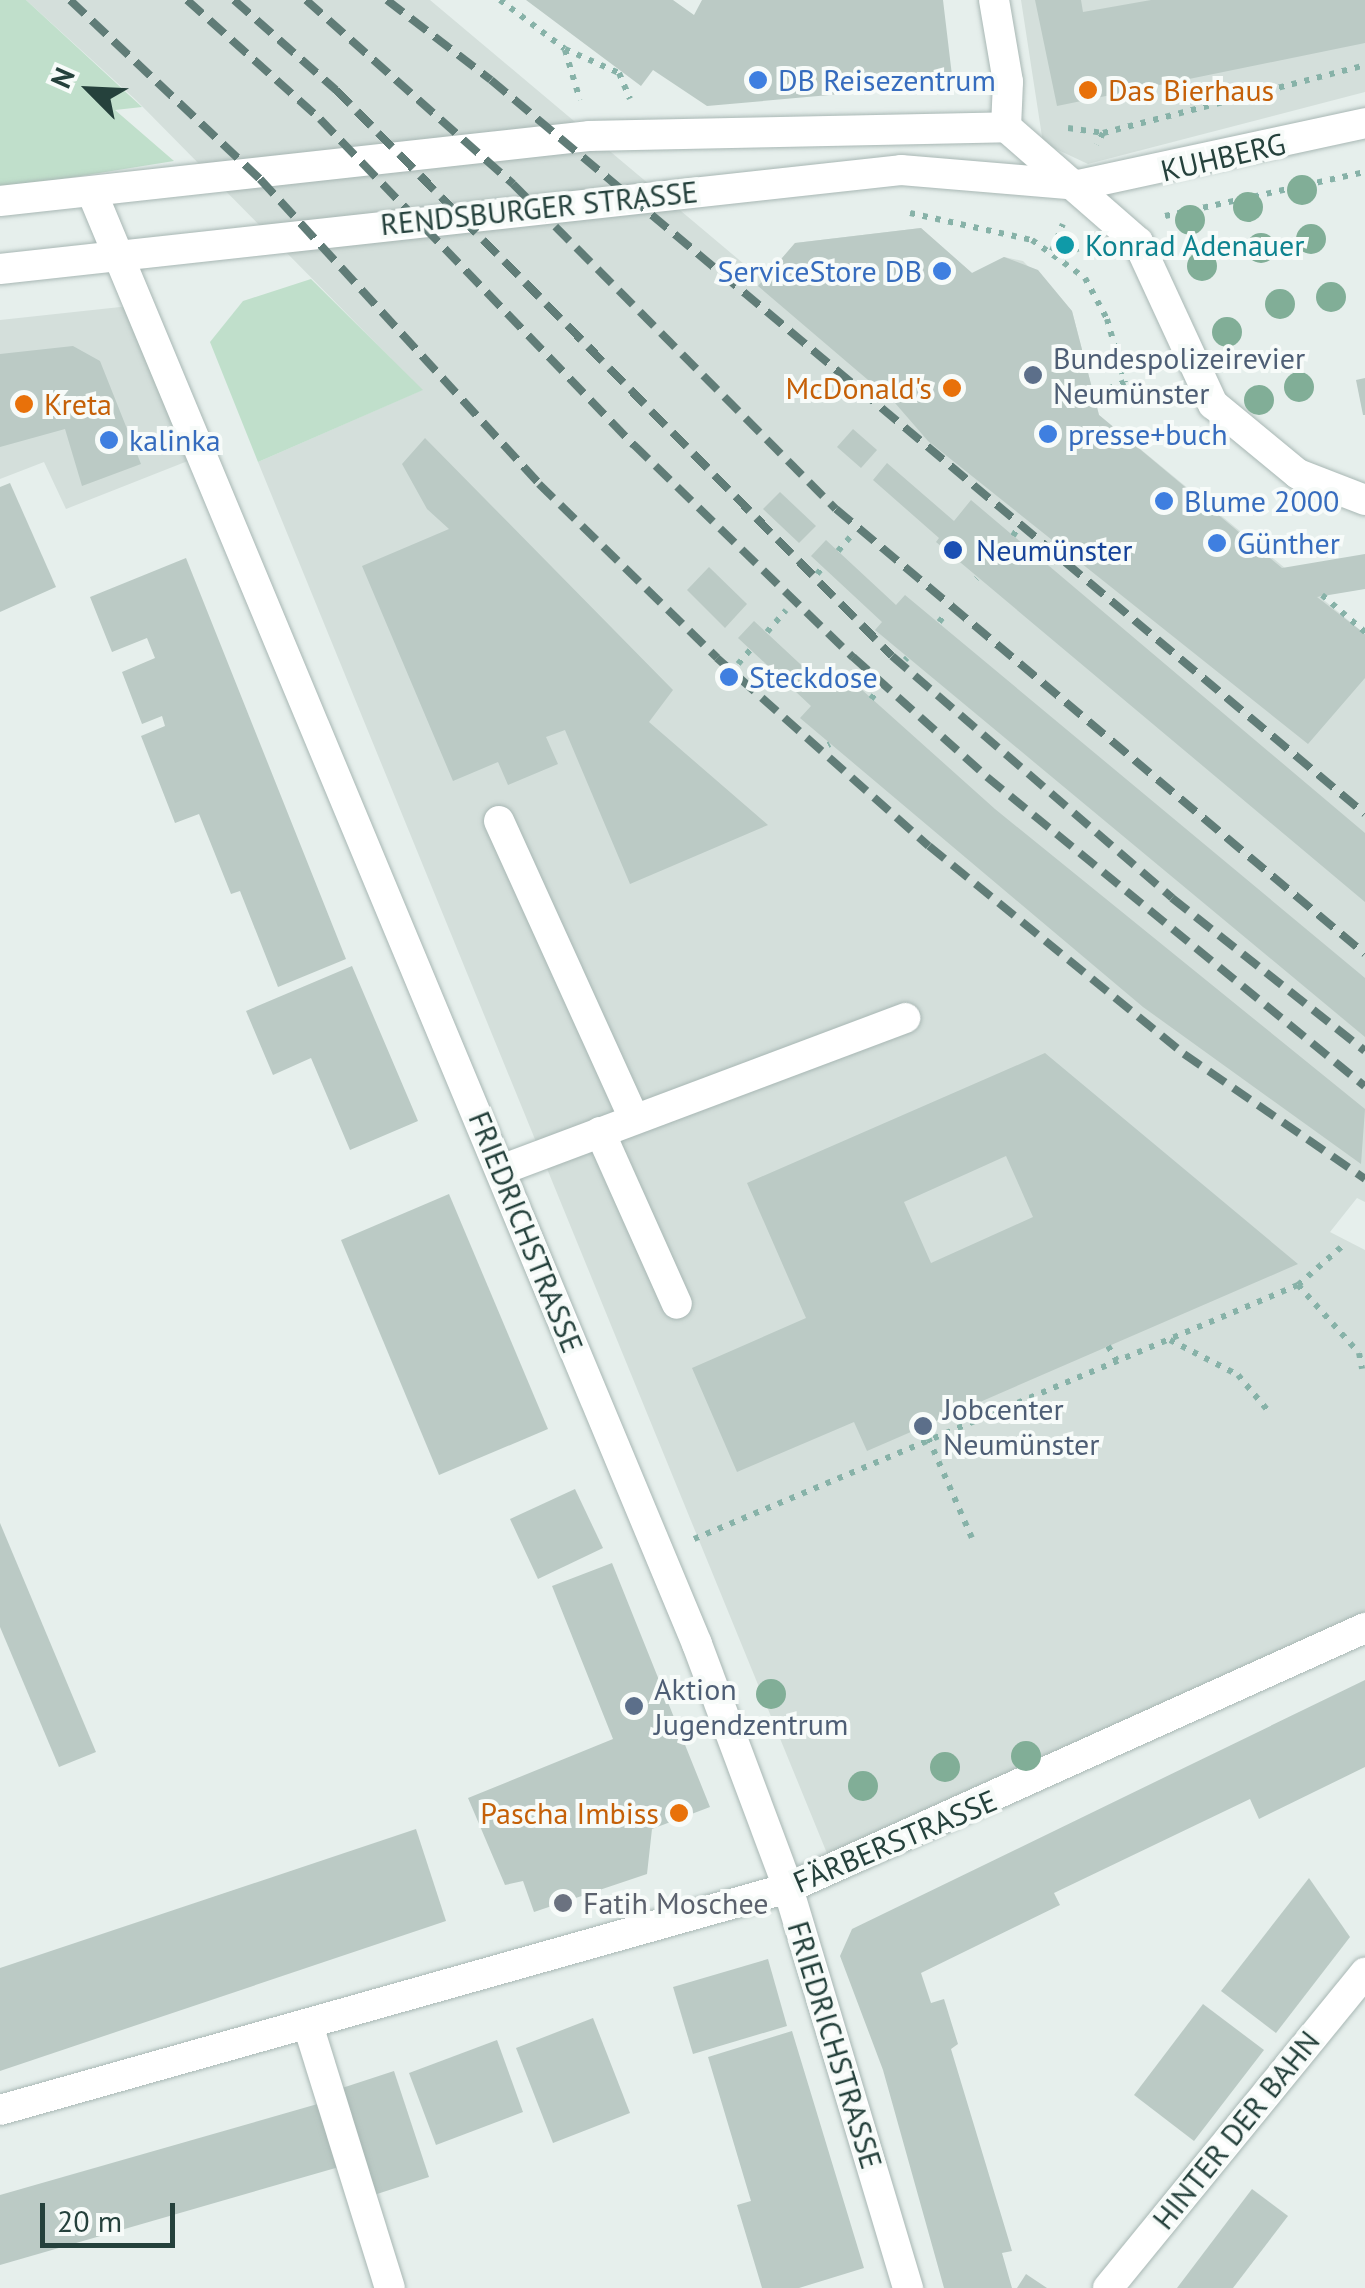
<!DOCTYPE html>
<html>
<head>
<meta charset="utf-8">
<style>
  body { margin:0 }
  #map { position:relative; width:1365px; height:2288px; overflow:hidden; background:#e6efec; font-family:"PT Sans",sans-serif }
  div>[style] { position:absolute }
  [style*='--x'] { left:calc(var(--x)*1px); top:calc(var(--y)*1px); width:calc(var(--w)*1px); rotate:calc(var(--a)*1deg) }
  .built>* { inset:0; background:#d4dfdb }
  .green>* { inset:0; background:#c0dfcb }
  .building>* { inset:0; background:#bbcac5 }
  .path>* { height:6px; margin-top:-3px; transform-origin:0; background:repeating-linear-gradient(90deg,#87b2a8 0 5px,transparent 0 13px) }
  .roads { filter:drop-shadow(0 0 2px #a8b7b4) drop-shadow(0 0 2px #a8b7b4) }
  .minor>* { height:30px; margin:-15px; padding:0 15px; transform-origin:15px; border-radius:15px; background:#fff }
  .rail>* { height:8px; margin-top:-4px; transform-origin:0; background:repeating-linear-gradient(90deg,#607c77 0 20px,transparent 0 30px) }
  .trees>* { width:30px; height:30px; margin:-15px; border-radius:50%; background:#81ae97 }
  .dots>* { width:28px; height:28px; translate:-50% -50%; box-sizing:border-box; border:5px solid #f7fbf9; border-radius:50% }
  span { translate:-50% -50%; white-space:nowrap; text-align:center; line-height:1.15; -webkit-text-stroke:8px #f7fbf9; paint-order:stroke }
  .shop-label { font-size:30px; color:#366cbe }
  .left { translate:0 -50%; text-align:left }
  .right { translate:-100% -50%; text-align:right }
  .food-label { font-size:30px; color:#c56008 }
  .street-label { font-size:30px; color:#25413c }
  .culture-label { font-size:30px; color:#0d838f }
  .service-label { font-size:30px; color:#4e5e75 }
  .transit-label { font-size:30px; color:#164399 }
  .worship-label { font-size:30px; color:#5b616d }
  .north { position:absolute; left:40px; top:40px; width:100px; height:100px; -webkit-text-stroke:8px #f7fbf9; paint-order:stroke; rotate:294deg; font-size:28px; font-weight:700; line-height:40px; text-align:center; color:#25413c }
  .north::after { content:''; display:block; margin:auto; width:35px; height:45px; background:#25413c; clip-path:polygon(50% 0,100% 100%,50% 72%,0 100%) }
  .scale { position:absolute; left:40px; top:2203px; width:135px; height:45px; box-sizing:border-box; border:5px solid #25413c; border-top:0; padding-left:12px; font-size:30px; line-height:35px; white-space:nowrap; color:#25413c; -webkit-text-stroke:8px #f7fbf9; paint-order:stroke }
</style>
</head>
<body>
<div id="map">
  <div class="built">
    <i style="clip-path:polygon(26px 0,430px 0,763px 280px,795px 243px,921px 228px,972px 273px,1004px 257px,1023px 261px,1072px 311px,1099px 415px,1365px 634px,1365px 1202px,1357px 1198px,1330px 1232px,1365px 1250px,1365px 1628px,833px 1868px,258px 462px,422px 390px,136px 100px)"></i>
    <i style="clip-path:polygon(1021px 0,1365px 0,1365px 92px,1088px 164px,1043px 143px)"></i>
    <i style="clip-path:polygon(139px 305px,203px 455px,66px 509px,44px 462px,0 479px,0 320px)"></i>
  </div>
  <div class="green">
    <i style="clip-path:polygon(0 0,26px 0,142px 107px,115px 110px,174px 161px,0 189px)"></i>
    <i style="clip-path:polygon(311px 279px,423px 390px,258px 462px,210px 342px,243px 301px)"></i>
  </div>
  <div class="building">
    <i style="clip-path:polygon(526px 0,673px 0,694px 15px,702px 0,943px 0,953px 84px,707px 106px,653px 70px,641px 86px)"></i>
    <i style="clip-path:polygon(1035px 0,1081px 0,1083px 12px,1151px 0,1365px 0,1365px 43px,1057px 106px)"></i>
    <i style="clip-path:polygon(921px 228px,972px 273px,1004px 257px,1038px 270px,1072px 311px,1099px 415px,1282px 568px,1365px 554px,1365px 589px,1317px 597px,1365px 634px,1365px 678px,1308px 744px,928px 441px,895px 403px,758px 286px,795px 243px)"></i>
    <i style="clip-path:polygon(73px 346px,100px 361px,141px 464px,82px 486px,65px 429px,0 447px,0 354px)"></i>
    <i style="clip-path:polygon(1365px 378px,1365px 415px,1363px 415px,1356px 380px)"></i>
    <i style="clip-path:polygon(853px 429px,877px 450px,861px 468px,837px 447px)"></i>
    <i style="clip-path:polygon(425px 438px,673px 690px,649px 722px,768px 825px,630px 884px,565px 730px,546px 737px,558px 764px,508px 785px,498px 762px,453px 781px,362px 566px,449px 529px,427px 509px,402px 464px)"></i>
    <i style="clip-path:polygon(887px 463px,954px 521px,971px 500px,1365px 833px,1365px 902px,936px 542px,939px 538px,873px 480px)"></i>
    <i style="clip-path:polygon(10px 483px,56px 587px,0 612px,0 487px)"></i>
    <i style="clip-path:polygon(780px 492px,816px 526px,799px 543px,763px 509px)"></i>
    <i style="clip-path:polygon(826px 540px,896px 605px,905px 595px,1365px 978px,1365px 1037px,875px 630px,882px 622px,811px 556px)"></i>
    <i style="clip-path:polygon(186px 558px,346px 959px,278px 987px,240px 891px,231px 894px,199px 814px,175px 823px,141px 736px,165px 726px,162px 716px,142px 724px,122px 672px,155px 658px,147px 638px,112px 652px,90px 597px)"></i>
    <i style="clip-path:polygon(709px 567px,747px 604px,725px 628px,687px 590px)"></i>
    <i style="clip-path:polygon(754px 621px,827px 689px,842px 672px,995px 809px,1365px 1109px,1361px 1164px,1143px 1007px,800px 718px,811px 706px,738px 638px)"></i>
    <i style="clip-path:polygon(352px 966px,418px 1121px,350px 1150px,311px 1058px,273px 1075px,246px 1011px)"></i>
    <i style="clip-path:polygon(evenodd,1045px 1053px,1298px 1264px,867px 1451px,854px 1422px,737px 1472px,692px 1368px,806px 1318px,747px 1183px,1045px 1053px,1006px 1156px,1033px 1217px,931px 1263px,904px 1202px,1006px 1156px)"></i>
    <i style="clip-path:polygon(449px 1194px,548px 1429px,439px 1475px,341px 1240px)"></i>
    <i style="clip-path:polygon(575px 1489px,603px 1548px,538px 1579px,510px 1519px)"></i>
    <i style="clip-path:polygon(0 1523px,96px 1752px,59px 1767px,0 1627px)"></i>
    <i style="clip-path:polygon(612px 1563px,710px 1807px,652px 1829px,647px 1874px,534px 1912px,523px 1881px,505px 1885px,468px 1798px,613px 1739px,552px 1586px)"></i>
    <i style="clip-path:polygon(1365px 1680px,1365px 1767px,1259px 1819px,1250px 1799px,1054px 1893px,1060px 1905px,921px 1973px,931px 2003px,944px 1999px,958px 2044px,951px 2049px,1012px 2251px,1002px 2253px,1012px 2288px,944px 2288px,883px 2070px,840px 1956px,852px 1929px)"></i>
    <i style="clip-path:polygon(416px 1829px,446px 1921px,0 2071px,0 1968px)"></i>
    <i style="clip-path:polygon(1309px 1878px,1350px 1937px,1276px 2033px,1221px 1991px)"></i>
    <i style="clip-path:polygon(768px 1959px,787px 2026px,693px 2054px,673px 1987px)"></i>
    <i style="clip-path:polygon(1203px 2004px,1264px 2050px,1194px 2141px,1134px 2095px)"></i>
    <i style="clip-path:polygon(593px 2018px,630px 2113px,553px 2143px,516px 2048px)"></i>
    <i style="clip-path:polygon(792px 2031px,864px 2268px,799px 2288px,762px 2288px,737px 2205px,751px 2201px,708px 2057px)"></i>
    <i style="clip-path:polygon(497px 2040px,523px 2112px,436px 2145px,409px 2073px)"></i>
    <i style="clip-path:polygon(394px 2071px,429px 2177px,374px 2195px,339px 2089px)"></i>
    <i style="clip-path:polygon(321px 2103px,339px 2167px,0 2265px,0 2195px)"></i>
    <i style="clip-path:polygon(1252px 2189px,1288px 2216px,1233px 2288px,1177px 2288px)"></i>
    <i style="clip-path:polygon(1026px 2274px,1047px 2288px,1017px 2288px)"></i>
  </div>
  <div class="path">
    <i style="--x:500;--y:0;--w:81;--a:37"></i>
    <i style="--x:565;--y:49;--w:59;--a:24"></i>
    <i style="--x:619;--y:73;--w:28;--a:67"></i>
    <i style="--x:565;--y:50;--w:52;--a:73.3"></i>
    <i style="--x:1068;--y:128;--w:35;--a:8"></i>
    <i style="--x:1103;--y:133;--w:13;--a:119"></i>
    <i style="--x:1103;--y:133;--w:271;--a:-14.5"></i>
    <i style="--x:910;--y:213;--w:125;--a:12.5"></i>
    <i style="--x:1032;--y:240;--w:65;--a:35.6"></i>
    <i style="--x:1085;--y:278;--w:47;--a:61.8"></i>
    <i style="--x:1107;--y:319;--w:66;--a:74.1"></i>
    <i style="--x:1125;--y:382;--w:31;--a:158"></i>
    <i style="--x:1165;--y:216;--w:205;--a:-12.4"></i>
    <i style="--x:1052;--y:251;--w:29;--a:-68"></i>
    <i style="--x:1062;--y:256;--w:29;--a:-25"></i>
    <i style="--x:1013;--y:536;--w:6;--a:-59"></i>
    <i style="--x:838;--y:551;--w:20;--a:-49"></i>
    <i style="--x:817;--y:574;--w:9;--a:-49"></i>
    <i style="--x:976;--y:579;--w:1;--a:-45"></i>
    <i style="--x:1322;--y:595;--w:57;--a:40.7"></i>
    <i style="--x:939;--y:622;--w:8;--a:-50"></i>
    <i style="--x:767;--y:632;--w:29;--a:-49"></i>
    <i style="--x:905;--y:660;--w:3;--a:-45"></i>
    <i style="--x:738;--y:664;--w:20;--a:-49"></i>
    <i style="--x:871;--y:699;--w:6;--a:-51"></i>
    <i style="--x:828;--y:745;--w:2;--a:-27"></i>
    <i style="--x:1298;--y:1285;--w:91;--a:48.1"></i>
    <i style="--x:1359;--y:1353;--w:16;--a:79"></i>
    <i style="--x:1170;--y:1340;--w:76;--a:27.2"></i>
    <i style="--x:1238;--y:1375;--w:48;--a:50"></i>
    <i style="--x:1108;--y:1346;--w:17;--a:59"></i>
    <i style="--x:923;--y:1426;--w:122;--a:66.4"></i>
    <i style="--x:694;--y:1539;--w:655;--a:-22.81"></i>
    <i style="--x:1298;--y:1285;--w:64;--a:-41.2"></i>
  </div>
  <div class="roads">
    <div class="minor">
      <i style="--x:994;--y:0;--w:83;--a:80.3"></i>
      <i style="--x:1008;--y:82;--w:45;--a:92.5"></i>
      <i style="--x:1006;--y:127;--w:175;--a:41.1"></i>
      <i style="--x:1138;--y:242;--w:179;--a:65.2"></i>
      <i style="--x:1213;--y:404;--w:110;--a:39.5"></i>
      <i style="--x:1298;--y:474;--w:72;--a:21.2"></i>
      <i style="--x:93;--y:195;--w:1570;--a:67.37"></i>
      <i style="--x:697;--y:1644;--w:260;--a:69.5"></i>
      <i style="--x:788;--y:1888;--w:418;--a:73.3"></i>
      <i style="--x:0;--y:201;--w:594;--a:-6.29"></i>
      <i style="--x:590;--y:136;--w:416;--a:-1.2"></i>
      <i style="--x:0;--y:269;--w:906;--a:-6.27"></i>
      <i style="--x:901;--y:170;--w:179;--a:4.8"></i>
      <i style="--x:1079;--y:185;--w:293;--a:-12.2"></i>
      <i style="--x:499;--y:821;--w:327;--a:65.6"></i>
      <i style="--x:600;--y:1132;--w:188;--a:65.9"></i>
      <i style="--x:501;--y:1170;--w:432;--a:-20.6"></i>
      <i style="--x:308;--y:2025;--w:275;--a:72.7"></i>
      <i style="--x:0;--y:2110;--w:819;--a:-15.73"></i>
      <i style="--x:788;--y:1888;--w:633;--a:-24.26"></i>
      <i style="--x:1108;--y:2288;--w:407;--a:-50.8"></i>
    </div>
  </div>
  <div class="rail">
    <i style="--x:70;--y:0;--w:261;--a:43.3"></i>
    <i style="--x:260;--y:179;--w:413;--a:47.5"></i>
    <i style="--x:539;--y:484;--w:249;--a:44.3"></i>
    <i style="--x:717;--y:658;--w:283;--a:41.6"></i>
    <i style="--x:929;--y:846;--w:329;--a:39.2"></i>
    <i style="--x:1184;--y:1054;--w:220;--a:34.6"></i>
    <i style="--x:187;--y:0;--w:178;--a:41.8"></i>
    <i style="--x:320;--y:119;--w:453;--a:46.1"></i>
    <i style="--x:634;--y:445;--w:305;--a:44.1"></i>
    <i style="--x:853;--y:657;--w:180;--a:41.8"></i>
    <i style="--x:987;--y:777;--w:488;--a:39.3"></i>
    <i style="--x:234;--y:0;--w:136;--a:41.4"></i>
    <i style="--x:336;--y:90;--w:793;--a:45.51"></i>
    <i style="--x:892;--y:656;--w:370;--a:40.8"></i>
    <i style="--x:1172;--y:898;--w:246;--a:38.4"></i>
    <i style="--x:306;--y:0;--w:277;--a:41.6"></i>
    <i style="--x:513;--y:184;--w:458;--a:45.2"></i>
    <i style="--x:836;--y:509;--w:691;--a:40.07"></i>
    <i style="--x:387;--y:0;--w:131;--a:37.6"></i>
    <i style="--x:491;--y:80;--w:1141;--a:40.02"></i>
  </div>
  <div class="trees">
    <i style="left:1302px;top:190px"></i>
    <i style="left:1248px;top:207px"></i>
    <i style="left:1190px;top:220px"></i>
    <i style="left:1311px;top:239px"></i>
    <i style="left:1261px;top:248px"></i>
    <i style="left:1202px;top:266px"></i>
    <i style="left:1331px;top:297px"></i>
    <i style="left:1280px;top:304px"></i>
    <i style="left:1227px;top:332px"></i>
    <i style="left:1299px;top:387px"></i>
    <i style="left:1259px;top:400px"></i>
    <i style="left:771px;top:1694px"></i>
    <i style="left:1026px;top:1756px"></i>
    <i style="left:945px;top:1767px"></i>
    <i style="left:863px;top:1786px"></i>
  </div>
  <div class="dots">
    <i style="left:758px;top:80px;background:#3f7fe0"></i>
    <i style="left:1088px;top:90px;background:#e8710a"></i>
    <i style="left:1065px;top:245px;background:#0f9aa8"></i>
    <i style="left:942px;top:271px;background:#3f7fe0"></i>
    <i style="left:1033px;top:375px;background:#5c6f8a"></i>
    <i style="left:952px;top:388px;background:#e8710a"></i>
    <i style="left:24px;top:404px;background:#e8710a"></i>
    <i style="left:1048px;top:434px;background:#3f7fe0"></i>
    <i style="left:109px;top:440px;background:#3f7fe0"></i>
    <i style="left:1164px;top:501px;background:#3f7fe0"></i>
    <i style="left:1217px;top:543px;background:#3f7fe0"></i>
    <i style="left:953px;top:550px;background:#1a4fb4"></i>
    <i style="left:729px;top:677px;background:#3f7fe0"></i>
    <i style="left:923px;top:1426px;background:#5c6f8a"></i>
    <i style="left:634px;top:1706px;background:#5c6f8a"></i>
    <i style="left:679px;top:1813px;background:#e8710a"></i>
    <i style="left:563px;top:1903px;background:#6b7280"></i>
  </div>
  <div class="shop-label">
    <span class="left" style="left:778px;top:80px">DB Reisezentrum</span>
    <span class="right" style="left:922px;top:271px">ServiceStore DB</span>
    <span class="left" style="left:1068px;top:434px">presse+buch</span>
    <span class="left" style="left:129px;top:440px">kalinka</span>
    <span class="left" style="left:1184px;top:501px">Blume 2000</span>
    <span class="left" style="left:1237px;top:543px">Günther</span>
    <span class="left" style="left:749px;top:677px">Steckdose</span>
  </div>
  <div class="food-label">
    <span class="left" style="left:1108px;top:90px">Das Bierhaus</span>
    <span class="right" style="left:932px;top:388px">McDonald's</span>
    <span class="left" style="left:44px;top:404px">Kreta</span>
    <span class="right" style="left:659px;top:1813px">Pascha Imbiss</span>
  </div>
  <div class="street-label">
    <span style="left:1223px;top:157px;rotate:-13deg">KUHBERG</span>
    <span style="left:539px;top:208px;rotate:-6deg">RENDSBURGER STRASSE</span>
    <span style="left:526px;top:1232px;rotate:68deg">FRIEDRICHSTRASSE</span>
    <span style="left:895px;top:1841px;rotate:-23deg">FÄRBERSTRASSE</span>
    <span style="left:835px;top:2045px;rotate:73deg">FRIEDRICHSTRASSE</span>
    <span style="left:1236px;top:2130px;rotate:-51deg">HINTER DER BAHN</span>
  </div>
  <div class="culture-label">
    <span class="left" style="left:1085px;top:245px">Konrad Adenauer</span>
  </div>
  <div class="service-label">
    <span class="left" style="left:1053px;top:375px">Bundespolizeirevier<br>Neumünster</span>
    <span class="left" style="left:943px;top:1426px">Jobcenter<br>Neumünster</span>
    <span class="left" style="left:654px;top:1706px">Aktion<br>Jugendzentrum</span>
  </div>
  <div class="transit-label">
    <span class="left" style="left:976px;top:550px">Neumünster</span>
  </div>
  <div class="worship-label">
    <span class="left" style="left:583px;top:1903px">Fatih Moschee</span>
  </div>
  <div class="north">N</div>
  <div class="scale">20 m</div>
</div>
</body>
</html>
